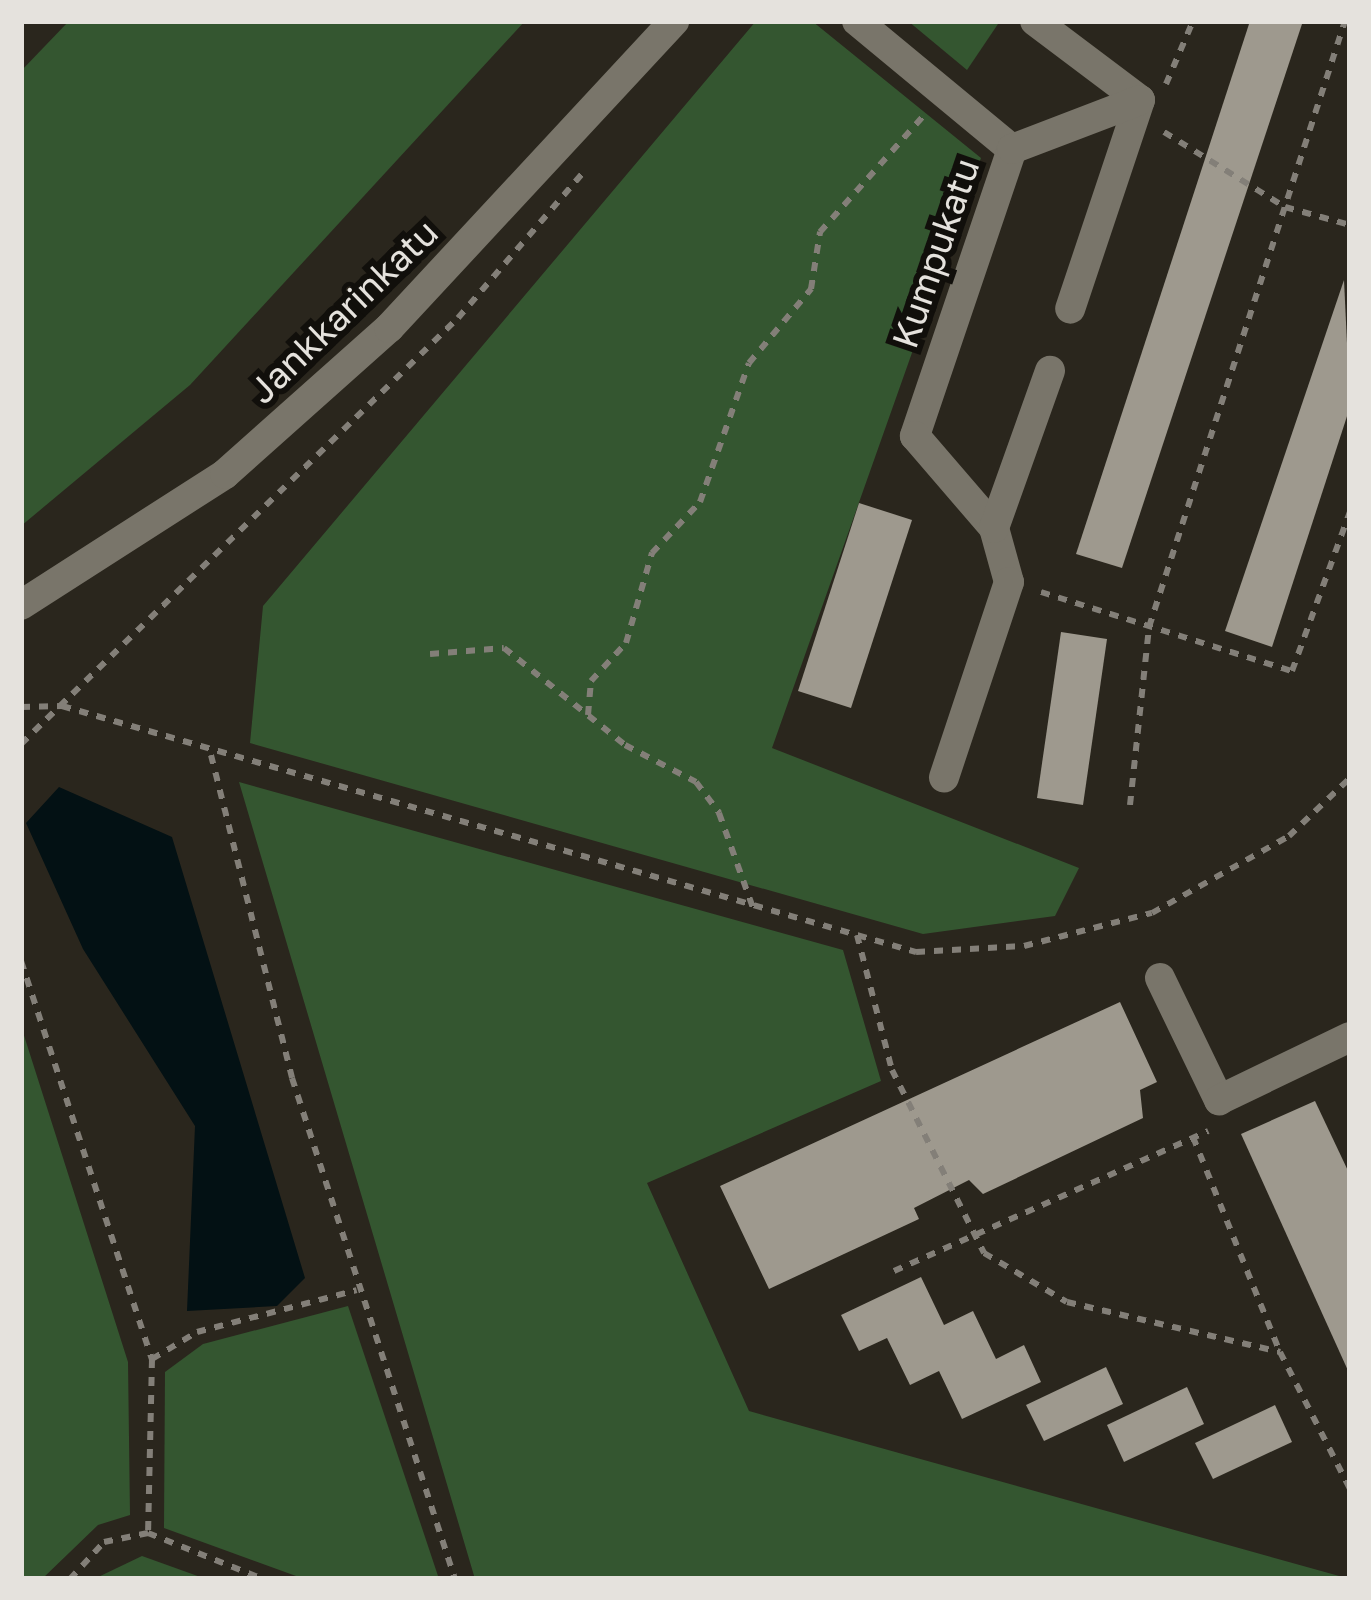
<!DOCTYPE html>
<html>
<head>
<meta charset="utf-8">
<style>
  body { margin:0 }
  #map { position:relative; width:1371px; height:1600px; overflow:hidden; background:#2a261d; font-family:"Golos Text",sans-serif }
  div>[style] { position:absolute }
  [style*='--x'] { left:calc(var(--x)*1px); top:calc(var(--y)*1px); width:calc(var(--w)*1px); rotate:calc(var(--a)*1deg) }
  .green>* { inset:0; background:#345630 }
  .water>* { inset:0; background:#031114 }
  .building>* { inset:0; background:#9e998e }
  .path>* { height:6px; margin-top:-3px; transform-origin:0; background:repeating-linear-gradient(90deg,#837f78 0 9px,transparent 0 18px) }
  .minor>* { height:30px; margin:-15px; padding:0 15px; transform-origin:15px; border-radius:15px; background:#79756a }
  span { translate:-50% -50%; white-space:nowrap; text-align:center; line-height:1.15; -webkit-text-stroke:12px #110f0b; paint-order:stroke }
  .street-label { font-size:36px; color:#e5e2dd }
  .frame { position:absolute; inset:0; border:24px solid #e5e2dd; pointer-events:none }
</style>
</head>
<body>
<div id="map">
  <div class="green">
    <i style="clip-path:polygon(69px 21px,525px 21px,190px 385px,21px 526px,21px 71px)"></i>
    <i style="clip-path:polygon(756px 21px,812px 21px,981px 158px,772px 748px,1079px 868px,1055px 916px,923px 934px,250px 743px,263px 606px)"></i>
    <i style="clip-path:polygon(908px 21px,1000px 21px,967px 70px)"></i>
    <i style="clip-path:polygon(239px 782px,843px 950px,881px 1081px,647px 1183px,749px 1411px,1350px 1579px,475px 1579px)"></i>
    <i style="clip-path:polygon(21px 1026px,128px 1362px,130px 1515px,98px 1525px,42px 1579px,21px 1579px)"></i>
    <i style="clip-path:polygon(348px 1306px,439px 1579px,296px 1576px,164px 1528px,165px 1372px,203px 1344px)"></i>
    <i style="clip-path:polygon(142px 1556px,206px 1579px,94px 1579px)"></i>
  </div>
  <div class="water">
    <i style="clip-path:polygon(59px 787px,172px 837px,305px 1278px,277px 1306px,187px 1311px,195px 1126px,83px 949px,26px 823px)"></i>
  </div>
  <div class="building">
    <i style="clip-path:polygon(1250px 21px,1303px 21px,1122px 568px,1076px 554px)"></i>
    <i style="clip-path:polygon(1344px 280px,1350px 407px,1272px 647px,1225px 631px)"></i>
    <i style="clip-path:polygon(859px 503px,912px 520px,851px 708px,798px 691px)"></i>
    <i style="clip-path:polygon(1061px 632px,1107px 639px,1083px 805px,1037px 798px)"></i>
    <i style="clip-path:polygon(1120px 1002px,1157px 1082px,1140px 1090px,1143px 1118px,983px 1194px,969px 1180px,914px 1208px,919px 1219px,769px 1289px,720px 1186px)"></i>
    <i style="clip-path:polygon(1315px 1101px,1350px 1175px,1350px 1375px,1241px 1134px)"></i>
    <i style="clip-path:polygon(921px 1277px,944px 1325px,973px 1311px,996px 1359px,1024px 1345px,1041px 1382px,962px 1419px,939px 1371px,910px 1385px,887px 1338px,859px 1351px,841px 1315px)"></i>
    <i style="clip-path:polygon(1106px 1367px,1123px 1404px,1044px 1441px,1026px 1405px)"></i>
    <i style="clip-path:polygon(1187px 1387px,1204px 1424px,1124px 1462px,1107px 1425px)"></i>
    <i style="clip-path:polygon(1275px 1405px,1292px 1442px,1213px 1479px,1195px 1443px)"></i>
  </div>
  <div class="path">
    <i style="--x:1166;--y:84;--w:69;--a:-66.8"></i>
    <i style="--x:1164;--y:132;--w:142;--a:31.8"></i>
    <i style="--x:1285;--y:207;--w:67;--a:15.5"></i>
    <i style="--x:1041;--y:592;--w:263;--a:17.5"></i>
    <i style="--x:1292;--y:671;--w:169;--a:-70"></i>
    <i style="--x:430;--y:654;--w:74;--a:-4.6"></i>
    <i style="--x:504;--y:648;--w:155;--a:38.7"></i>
    <i style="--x:625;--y:745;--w:80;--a:27.5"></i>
    <i style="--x:696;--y:782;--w:39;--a:53"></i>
    <i style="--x:719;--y:813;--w:101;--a:70.3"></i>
    <i style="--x:21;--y:707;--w:41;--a:-1.4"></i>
    <i style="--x:62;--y:706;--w:889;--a:16.07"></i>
    <i style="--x:916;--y:952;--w:108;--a:-3.2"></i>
    <i style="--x:1024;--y:946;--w:132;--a:-14.5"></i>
    <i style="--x:1152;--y:913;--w:157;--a:-29.3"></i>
    <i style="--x:1289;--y:836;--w:84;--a:-43.6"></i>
    <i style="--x:588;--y:715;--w:34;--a:-85"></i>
    <i style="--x:591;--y:681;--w:52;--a:-47.4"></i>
    <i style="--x:626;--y:643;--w:94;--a:-73.9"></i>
    <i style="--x:652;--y:553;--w:70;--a:-46.7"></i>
    <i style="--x:700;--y:502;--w:147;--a:-70.6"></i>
    <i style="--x:749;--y:363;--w:97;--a:-50"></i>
    <i style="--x:811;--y:289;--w:58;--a:-81"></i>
    <i style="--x:820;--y:232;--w:158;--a:-48.3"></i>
    <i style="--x:21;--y:744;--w:610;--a:-44.27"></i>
    <i style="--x:458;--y:318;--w:190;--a:-49.3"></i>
    <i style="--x:211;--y:755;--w:333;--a:75.9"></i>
    <i style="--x:292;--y:1078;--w:527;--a:71.98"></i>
    <i style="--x:1130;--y:805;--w:179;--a:-83.9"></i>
    <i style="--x:1149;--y:627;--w:637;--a:-72.08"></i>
    <i style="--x:857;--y:935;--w:139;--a:75.5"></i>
    <i style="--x:892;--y:1070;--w:205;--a:63.3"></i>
    <i style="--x:984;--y:1253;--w:96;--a:30.6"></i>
    <i style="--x:1067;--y:1302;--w:219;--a:13.2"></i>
    <i style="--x:21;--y:961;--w:419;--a:71.8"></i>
    <i style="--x:152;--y:1359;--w:174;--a:91.3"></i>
    <i style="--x:1193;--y:1137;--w:232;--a:68"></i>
    <i style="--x:1280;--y:1352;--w:154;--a:62.9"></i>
    <i style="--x:894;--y:1271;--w:344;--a:-24"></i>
    <i style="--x:152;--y:1359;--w:52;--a:-31"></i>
    <i style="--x:197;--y:1332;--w:165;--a:-14.7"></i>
    <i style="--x:70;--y:1579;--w:50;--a:-47.4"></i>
    <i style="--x:104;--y:1542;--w:45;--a:-11.6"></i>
    <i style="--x:148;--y:1533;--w:124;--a:21.8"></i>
  </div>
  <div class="minor">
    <i style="--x:857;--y:21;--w:201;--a:39.6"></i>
    <i style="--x:1012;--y:149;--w:303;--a:108.7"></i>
    <i style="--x:915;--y:436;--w:121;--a:49.3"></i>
    <i style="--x:994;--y:528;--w:56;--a:74.5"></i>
    <i style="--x:1009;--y:582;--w:206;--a:108.4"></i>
    <i style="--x:1035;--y:21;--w:131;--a:37"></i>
    <i style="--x:1140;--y:100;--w:220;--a:108.5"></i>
    <i style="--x:1012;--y:149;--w:137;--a:-20.9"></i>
    <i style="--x:994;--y:528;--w:167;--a:-70.4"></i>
    <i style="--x:21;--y:605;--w:242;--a:-32.7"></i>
    <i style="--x:225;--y:474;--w:220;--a:-41.7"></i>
    <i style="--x:389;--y:328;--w:419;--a:-47.1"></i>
    <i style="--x:1160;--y:978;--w:136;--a:64.2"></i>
    <i style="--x:1219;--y:1100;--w:145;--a:-25.7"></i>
  </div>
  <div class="street-label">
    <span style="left:935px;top:253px;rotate:-71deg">Kumpukatu</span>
    <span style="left:343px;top:311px;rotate:-44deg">Jankkarinkatu</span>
  </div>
  <div class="frame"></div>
</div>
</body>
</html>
